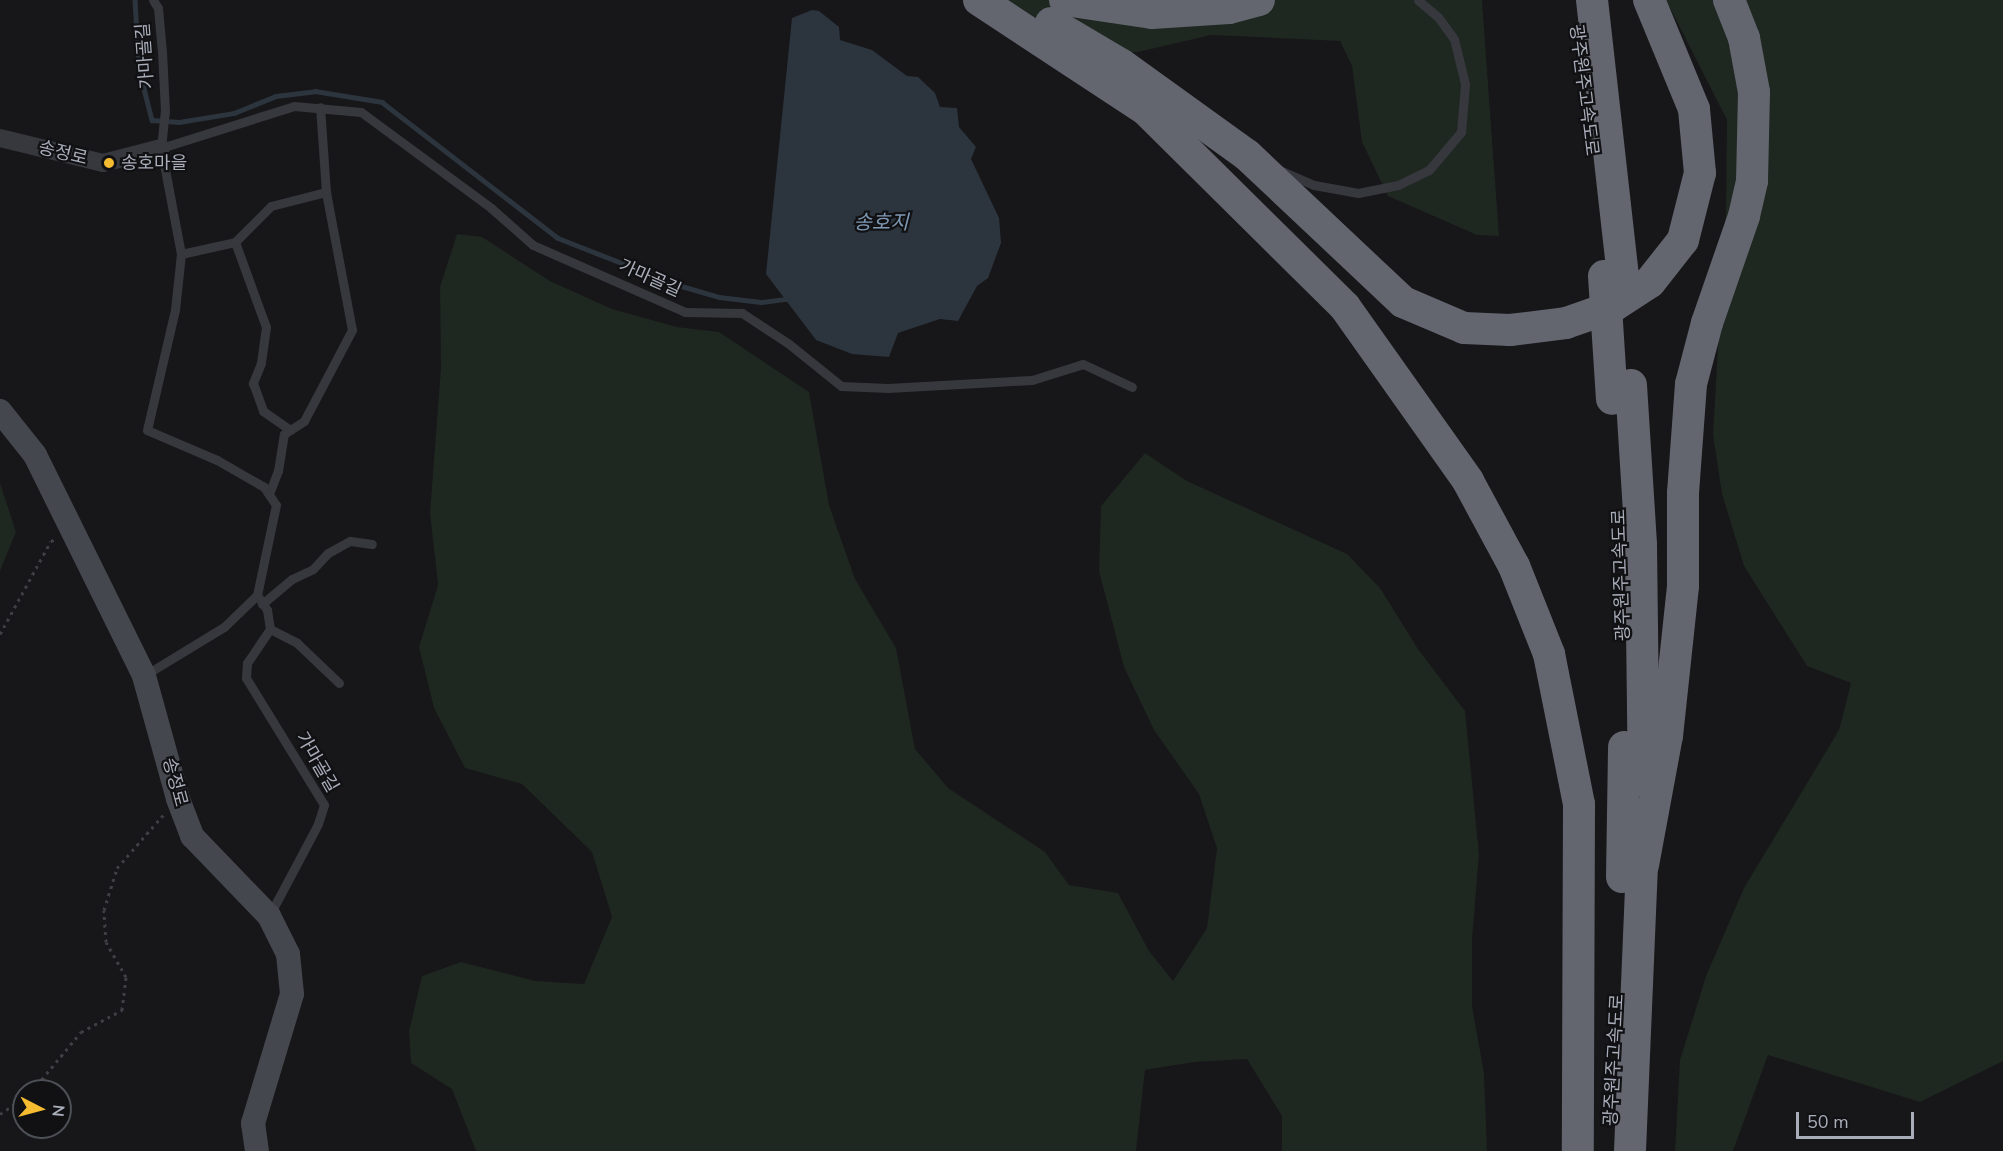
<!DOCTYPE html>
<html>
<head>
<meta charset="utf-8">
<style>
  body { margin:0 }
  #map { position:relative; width:2003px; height:1151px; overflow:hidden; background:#171619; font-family:"Nunito Sans","Noto Sans KR",sans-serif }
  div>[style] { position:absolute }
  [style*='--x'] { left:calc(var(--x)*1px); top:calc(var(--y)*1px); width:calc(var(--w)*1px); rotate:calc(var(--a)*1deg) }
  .green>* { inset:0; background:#1e2720 }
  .water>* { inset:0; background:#2c353d }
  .stream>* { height:4.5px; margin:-2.25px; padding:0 2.25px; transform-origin:2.25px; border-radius:2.25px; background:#2c353d }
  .path>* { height:3px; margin-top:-1.5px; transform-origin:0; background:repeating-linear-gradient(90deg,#3d3f45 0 3px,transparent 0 7.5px) }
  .lane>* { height:9px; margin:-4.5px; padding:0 4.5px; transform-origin:4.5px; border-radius:4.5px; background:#37383e }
  .street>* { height:18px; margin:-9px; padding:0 9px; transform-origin:9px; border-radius:9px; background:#37383e }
  .secondary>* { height:24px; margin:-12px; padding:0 12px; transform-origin:12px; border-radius:12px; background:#45474e }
  .highway>* { height:32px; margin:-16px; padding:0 16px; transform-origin:16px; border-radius:16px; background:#63666f }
  .highway-bridge>* { height:32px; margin:-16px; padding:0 16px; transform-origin:16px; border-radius:16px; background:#63666f }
  .dots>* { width:16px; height:16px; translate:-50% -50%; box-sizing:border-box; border:3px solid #111114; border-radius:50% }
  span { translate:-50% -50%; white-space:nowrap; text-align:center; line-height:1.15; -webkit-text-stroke:4.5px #111114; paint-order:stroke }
  .street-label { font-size:18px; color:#a8adb9 }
  .poi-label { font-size:18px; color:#a8adb9 }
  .left { translate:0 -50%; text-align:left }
  .water-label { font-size:20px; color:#7f99b4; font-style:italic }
  .north { position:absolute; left:12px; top:1079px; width:60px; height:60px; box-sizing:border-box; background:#111114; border:2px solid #4d4f56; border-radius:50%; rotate:96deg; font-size:16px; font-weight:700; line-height:24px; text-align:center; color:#a8adb9 }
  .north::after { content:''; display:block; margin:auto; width:21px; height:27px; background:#f5bc32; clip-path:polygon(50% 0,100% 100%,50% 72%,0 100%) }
  .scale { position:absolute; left:1796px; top:1112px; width:118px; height:27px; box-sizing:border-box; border:3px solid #a8adb9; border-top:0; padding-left:8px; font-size:18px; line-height:21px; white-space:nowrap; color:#a8adb9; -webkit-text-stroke:4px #111114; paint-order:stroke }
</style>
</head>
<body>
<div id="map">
  <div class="green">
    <i style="clip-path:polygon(992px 0,1482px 0,1499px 236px,1477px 235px,1388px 196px,1362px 142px,1352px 66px,1340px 41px,1211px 35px,1138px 52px,1060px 52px)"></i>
    <i style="clip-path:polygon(1666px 0,2003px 0,2003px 1061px,1920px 1102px,1768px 1055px,1733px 1151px,1675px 1151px,1680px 1060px,1706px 976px,1744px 888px,1839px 730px,1851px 683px,1807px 666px,1744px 566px,1722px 494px,1713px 435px,1726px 210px,1727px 120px)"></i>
    <i style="clip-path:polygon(457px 234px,482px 237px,550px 281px,612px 309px,677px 327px,719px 332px,809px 392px,829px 505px,855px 579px,896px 648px,915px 749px,948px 788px,1045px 852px,1069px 885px,1118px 893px,1149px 951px,1173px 981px,1207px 928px,1217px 848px,1199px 794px,1154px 730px,1124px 667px,1099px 571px,1101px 506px,1145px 453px,1187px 481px,1347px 554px,1380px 588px,1418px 649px,1465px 711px,1479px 854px,1472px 940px,1472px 1006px,1484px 1073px,1487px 1151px,1282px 1151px,1282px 1116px,1247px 1059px,1194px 1062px,1145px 1070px,1136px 1151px,476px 1151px,452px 1089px,411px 1063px,409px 1031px,422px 976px,461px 962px,535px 981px,584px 984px,612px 917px,592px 852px,522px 784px,465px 768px,434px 708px,419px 647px,438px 585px,430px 513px,441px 367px,440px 287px)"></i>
    <i style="clip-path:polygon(0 483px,16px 532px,0 571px)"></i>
  </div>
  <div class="water">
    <i style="clip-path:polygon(812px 10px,819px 11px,839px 27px,840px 40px,872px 50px,907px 76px,918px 77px,935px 93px,940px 107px,957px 108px,959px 127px,976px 147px,971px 159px,999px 218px,1001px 243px,988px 278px,977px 286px,958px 321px,940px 319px,898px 333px,889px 357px,852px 354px,816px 340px,766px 274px,792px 18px)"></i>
  </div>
  <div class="stream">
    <i style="--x:135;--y:0;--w:69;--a:86.7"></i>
    <i style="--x:139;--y:69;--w:53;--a:75.7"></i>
    <i style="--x:152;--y:120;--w:27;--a:4"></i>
    <i style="--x:179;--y:122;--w:56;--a:-9.3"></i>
    <i style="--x:234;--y:113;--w:45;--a:-22"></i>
    <i style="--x:276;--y:96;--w:39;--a:-7"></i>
    <i style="--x:315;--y:91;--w:68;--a:9.3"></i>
    <i style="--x:382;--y:102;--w:222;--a:37.7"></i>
    <i style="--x:558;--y:238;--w:129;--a:21.4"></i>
    <i style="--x:678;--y:285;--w:43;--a:16.3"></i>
    <i style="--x:719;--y:297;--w:42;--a:6.8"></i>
    <i style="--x:761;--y:302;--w:25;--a:-7"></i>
  </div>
  <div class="path">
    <i style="--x:0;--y:634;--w:106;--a:-61.3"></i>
    <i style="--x:51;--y:541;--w:5;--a:-22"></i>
    <i style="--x:32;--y:1091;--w:77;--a:-50.3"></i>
    <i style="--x:81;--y:1032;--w:47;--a:-28.2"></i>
    <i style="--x:122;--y:1010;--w:33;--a:-83"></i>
    <i style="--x:126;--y:977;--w:40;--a:-119.7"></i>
    <i style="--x:106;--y:942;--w:32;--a:-94"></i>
    <i style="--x:104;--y:910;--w:44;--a:-72.8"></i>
    <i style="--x:117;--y:868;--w:72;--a:-49"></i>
    <i style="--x:0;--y:1114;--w:29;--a:-34"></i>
  </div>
  <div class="lane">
    <i style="--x:161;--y:148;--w:139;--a:-17.5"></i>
    <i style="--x:294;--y:106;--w:67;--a:5.1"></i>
    <i style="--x:361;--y:112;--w:162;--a:36.4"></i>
    <i style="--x:491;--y:208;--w:56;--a:41.4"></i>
    <i style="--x:533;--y:245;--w:166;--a:23.8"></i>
    <i style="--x:685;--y:312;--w:57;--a:1"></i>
    <i style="--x:742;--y:313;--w:56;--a:33.4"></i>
    <i style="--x:789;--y:344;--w:67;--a:38.9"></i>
    <i style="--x:841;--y:386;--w:47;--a:2.4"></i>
    <i style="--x:888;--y:388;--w:144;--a:-3.2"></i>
    <i style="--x:1032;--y:380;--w:53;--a:-17.4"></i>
    <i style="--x:1083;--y:364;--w:54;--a:25.1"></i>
    <i style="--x:1282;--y:171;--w:35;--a:24"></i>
    <i style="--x:1314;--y:185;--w:45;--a:10.3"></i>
    <i style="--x:1358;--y:193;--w:41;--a:-11.3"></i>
    <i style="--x:1398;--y:185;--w:34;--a:-26"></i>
    <i style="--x:1429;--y:170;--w:50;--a:-49.9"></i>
    <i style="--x:1461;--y:132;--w:48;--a:-85.2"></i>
    <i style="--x:1465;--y:84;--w:46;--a:-103.7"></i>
    <i style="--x:1454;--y:39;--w:27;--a:-126"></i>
    <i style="--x:1438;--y:17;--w:26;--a:-140"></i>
    <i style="--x:235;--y:242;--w:90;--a:70"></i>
    <i style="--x:266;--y:327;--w:36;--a:98"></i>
    <i style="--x:261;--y:363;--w:22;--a:112"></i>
    <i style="--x:253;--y:383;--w:30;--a:70"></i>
    <i style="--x:263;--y:411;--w:33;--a:35"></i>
    <i style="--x:181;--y:254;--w:55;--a:-12.5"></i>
    <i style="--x:235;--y:242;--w:51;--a:-45"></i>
    <i style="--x:271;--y:206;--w:57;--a:-14.3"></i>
    <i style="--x:269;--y:494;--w:25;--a:-69"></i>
    <i style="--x:278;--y:471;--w:37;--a:-81"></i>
    <i style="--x:284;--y:434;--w:24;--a:-33"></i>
    <i style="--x:304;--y:421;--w:103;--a:-62.2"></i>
    <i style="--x:352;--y:330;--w:140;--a:-100.7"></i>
    <i style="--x:326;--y:192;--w:85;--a:-94"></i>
    <i style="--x:257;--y:595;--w:18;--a:56"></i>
    <i style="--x:267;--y:610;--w:19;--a:81"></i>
    <i style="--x:270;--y:629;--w:41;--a:124.1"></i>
    <i style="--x:247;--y:663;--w:15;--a:94"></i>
    <i style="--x:246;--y:678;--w:149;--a:58.4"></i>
    <i style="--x:324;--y:805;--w:20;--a:108"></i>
    <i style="--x:318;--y:824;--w:104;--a:118"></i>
    <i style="--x:262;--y:604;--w:39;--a:-40"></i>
    <i style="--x:292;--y:579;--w:23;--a:-25"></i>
    <i style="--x:313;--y:569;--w:22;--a:-47"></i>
    <i style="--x:328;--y:553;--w:25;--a:-29"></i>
    <i style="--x:350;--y:541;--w:22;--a:8"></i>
    <i style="--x:270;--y:629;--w:30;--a:27"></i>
    <i style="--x:297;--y:643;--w:58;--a:43.6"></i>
    <i style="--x:145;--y:675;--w:92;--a:-31.3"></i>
    <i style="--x:224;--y:627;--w:46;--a:-44.1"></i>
    <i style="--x:257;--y:595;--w:92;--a:-78.1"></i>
    <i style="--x:276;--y:505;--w:22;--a:-124"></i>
    <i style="--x:264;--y:487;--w:54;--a:-150.1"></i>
    <i style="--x:217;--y:460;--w:76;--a:-156.8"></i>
    <i style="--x:147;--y:430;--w:123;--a:-76.9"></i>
    <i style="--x:175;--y:310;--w:56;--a:-83.9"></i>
    <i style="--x:181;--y:254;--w:108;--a:-100.7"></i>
    <i style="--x:161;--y:148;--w:37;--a:-84"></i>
    <i style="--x:165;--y:111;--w:59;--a:-92.9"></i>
    <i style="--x:162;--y:52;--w:44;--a:-95.2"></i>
    <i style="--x:158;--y:8;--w:9;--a:-122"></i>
  </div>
  <div class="street">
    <i style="--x:0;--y:138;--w:106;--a:13.6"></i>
    <i style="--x:103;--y:163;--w:60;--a:-14.5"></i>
  </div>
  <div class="secondary">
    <i style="--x:0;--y:411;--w:56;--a:51.5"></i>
    <i style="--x:35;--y:455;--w:246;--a:63.7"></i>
    <i style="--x:144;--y:676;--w:128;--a:74.5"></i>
    <i style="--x:178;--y:799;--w:40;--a:69"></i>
    <i style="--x:192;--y:836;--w:111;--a:46.1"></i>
    <i style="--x:269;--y:916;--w:42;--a:63.4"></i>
    <i style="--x:288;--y:954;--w:40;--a:84.3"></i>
    <i style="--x:292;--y:994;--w:135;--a:106.8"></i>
    <i style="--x:253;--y:1123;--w:28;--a:82"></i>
  </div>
  <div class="highway">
    <i style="--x:979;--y:0;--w:199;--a:33.3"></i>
    <i style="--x:1145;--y:109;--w:281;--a:44.7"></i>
    <i style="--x:1345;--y:307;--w:213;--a:54.7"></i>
    <i style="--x:1468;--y:481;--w:97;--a:61.6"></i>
    <i style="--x:1514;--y:566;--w:95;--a:68.3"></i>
    <i style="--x:1549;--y:654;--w:153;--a:78.7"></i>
    <i style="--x:1579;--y:804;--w:347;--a:90.2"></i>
    <i style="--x:1065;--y:0;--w:88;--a:8.5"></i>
    <i style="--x:1152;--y:13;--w:77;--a:-3.7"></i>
    <i style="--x:1229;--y:8;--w:31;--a:-15"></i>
    <i style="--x:1592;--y:0;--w:278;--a:83.6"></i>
    <i style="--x:1051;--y:23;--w:82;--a:30.6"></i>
    <i style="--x:1122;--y:65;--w:154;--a:35.8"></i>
    <i style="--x:1247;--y:155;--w:214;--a:43.3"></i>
    <i style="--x:1403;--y:302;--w:66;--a:23.1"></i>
    <i style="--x:1464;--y:328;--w:46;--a:2.5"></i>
    <i style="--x:1510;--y:330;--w:56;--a:-7.1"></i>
    <i style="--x:1566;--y:323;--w:49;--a:-19.2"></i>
    <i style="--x:1612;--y:307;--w:45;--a:-33.3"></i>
    <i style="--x:1650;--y:282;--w:53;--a:-51.8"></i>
    <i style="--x:1683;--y:240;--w:69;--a:-75.8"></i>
    <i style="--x:1700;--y:173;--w:64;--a:-95.4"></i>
    <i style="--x:1694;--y:109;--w:118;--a:-112.4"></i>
    <i style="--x:1631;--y:385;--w:160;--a:86.4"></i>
    <i style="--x:1641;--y:545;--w:236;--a:89.3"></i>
    <i style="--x:1643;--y:865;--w:131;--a:-79.5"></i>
    <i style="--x:1667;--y:736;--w:151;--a:-83.9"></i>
    <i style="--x:1683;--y:586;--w:93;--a:-90"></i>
    <i style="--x:1683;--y:493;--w:109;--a:-85.8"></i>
    <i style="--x:1691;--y:384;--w:63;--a:-75.3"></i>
    <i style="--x:1707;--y:323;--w:113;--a:-70.9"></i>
    <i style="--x:1744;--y:216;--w:36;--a:-77"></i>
    <i style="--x:1752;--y:181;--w:89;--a:-88.7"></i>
    <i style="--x:1754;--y:92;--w:55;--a:-100.5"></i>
    <i style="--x:1744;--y:38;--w:41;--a:-111.5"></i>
    <i style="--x:1622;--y:877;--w:130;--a:-89.1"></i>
    <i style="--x:1630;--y:1151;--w:308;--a:-87.6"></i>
  </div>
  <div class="highway-bridge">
    <i style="--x:1604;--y:276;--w:123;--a:86.3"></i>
  </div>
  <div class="dots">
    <i style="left:109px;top:163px;background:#f5bc32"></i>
  </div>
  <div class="street-label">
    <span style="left:145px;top:56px;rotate:-94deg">가마골길</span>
    <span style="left:1584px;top:90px;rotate:83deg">광주원주고속도로</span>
    <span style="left:63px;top:153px;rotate:14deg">송정로</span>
    <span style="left:650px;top:278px;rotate:24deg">가마골길</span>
    <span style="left:1621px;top:575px;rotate:-92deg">광주원주고속도로</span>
    <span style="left:317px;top:762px;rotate:60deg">가마골길</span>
    <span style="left:175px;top:782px;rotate:75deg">송정로</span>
    <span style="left:1614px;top:1060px;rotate:-87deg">광주원주고속도로</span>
  </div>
  <div class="poi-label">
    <span class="left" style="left:121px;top:163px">송호마을</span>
  </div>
  <div class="water-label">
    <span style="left:881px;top:222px">송호지</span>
  </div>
  <div class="north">N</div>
  <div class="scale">50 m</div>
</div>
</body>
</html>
